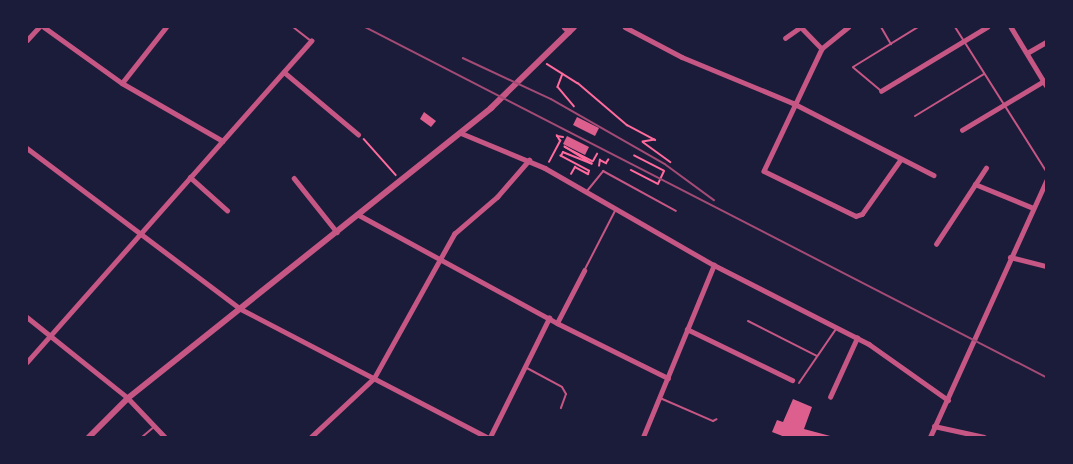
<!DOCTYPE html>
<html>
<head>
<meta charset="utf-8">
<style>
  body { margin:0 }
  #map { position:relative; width:1073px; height:464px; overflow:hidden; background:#1b1b3a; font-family:"Varela Round",sans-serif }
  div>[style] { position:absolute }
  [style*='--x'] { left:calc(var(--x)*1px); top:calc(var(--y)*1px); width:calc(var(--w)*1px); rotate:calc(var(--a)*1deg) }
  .building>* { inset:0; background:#dd5f8e }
  .path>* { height:1.5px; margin:-0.75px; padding:0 0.75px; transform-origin:0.75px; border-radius:0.75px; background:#ff6b9d }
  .service>* { height:2px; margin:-1px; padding:0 1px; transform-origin:1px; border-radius:1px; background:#c65784 }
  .minor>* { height:4.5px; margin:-2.25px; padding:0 2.25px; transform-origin:2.25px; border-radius:2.25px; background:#c65784 }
  .tertiary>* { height:6px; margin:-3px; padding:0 3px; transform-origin:3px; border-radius:3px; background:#c65784 }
  .tram>* { height:1.5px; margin:-0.75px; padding:0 0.75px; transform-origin:0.75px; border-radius:0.75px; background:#a44b75 }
  span { translate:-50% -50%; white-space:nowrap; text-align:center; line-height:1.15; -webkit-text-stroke:4.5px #1b1b3a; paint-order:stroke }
  .frame { position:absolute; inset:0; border:28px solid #1b1b3a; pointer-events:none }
</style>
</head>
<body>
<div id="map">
  <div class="building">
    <i style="clip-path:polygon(424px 112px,436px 121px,431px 127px,420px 119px)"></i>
    <i style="clip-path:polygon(577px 117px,599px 128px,595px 136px,573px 125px)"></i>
    <i style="clip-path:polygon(567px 136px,589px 147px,585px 155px,563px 144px)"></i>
    <i style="clip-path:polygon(793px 399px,812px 407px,804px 429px,834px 437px,785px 437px,772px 432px,777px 420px,783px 422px)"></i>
  </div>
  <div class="path">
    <i style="--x:547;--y:64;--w:36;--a:32"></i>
    <i style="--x:578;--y:83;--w:65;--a:40.6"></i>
    <i style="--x:627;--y:125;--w:32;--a:28"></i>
    <i style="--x:655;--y:140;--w:12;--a:171"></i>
    <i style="--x:643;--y:142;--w:34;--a:36"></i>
    <i style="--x:563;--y:74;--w:14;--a:111"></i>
    <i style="--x:558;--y:87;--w:25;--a:50"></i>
    <i style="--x:364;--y:139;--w:48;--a:48.4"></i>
    <i style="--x:549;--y:162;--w:24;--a:-62"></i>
    <i style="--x:560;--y:141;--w:6;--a:-121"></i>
    <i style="--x:557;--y:136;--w:6;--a:9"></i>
    <i style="--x:599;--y:166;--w:6;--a:-81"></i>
    <i style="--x:600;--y:160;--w:7;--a:27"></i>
    <i style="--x:606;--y:163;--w:4;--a:-56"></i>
    <i style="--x:631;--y:170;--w:30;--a:27"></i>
    <i style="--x:658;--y:184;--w:14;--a:-65"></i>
    <i style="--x:664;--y:171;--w:33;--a:-153"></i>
    <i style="--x:571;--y:174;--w:8;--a:-60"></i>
    <i style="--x:575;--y:167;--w:15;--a:28"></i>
    <i style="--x:588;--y:174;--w:3;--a:-72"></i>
    <i style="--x:589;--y:171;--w:32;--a:-152"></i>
    <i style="--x:561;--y:156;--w:4;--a:-63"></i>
    <i style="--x:563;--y:152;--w:31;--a:22"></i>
    <i style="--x:592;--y:164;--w:32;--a:-148"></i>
    <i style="--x:565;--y:147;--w:31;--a:27"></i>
    <i style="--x:593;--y:161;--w:8;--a:-60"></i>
  </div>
  <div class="service">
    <i style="--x:293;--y:27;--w:23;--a:38"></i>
    <i style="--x:881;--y:27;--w:20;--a:60"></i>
    <i style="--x:955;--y:27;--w:170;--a:57.7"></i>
    <i style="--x:880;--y:90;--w:35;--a:-140"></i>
    <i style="--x:853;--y:67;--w:76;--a:-31.6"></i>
    <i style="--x:915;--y:116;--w:81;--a:-31.3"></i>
    <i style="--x:587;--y:191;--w:26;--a:-51"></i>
    <i style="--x:603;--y:171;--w:83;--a:28.7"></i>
    <i style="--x:584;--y:271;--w:70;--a:-62.7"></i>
    <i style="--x:748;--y:321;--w:77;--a:26.9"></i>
    <i style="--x:525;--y:367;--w:42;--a:28.4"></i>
    <i style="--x:562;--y:387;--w:8;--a:60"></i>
    <i style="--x:566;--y:394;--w:15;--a:110"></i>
    <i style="--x:799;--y:383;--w:65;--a:-55.6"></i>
    <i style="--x:660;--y:398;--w:58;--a:23.5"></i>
    <i style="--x:713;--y:421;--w:4;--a:-27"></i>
    <i style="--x:142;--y:437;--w:17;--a:-40"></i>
  </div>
  <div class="minor">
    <i style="--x:44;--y:27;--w:96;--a:35.7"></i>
    <i style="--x:122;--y:83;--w:116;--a:29.9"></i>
    <i style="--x:564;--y:27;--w:7;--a:45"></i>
    <i style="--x:625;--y:27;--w:64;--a:27.8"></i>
    <i style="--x:682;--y:57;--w:120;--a:22.5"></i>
    <i style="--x:793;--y:103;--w:158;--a:27.1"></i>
    <i style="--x:801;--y:27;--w:30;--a:46"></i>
    <i style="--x:849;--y:27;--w:35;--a:141"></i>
    <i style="--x:822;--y:49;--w:135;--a:115.4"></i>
    <i style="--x:764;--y:171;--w:102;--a:26.1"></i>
    <i style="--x:856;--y:216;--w:6;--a:-18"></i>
    <i style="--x:862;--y:214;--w:67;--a:-54.7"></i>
    <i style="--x:1011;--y:27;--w:68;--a:58.9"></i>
    <i style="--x:785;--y:38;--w:19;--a:-35"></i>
    <i style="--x:27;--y:40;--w:18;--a:-47"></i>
    <i style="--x:1027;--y:53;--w:22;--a:-30"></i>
    <i style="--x:284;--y:72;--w:97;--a:40"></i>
    <i style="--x:122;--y:83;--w:71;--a:-51.8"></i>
    <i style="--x:881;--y:91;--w:124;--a:-31.1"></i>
    <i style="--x:962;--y:130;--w:96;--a:-30.9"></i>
    <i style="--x:461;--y:133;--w:91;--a:22.6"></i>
    <i style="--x:545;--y:168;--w:195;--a:29.9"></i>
    <i style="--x:714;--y:265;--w:174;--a:27"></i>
    <i style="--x:869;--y:344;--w:97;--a:35.3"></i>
    <i style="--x:27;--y:148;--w:266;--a:37"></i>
    <i style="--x:239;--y:308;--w:280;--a:27.5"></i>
    <i style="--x:190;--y:177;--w:50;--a:41.7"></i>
    <i style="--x:294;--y:178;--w:69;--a:51.5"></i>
    <i style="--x:975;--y:184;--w:61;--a:22.3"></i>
    <i style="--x:359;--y:215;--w:226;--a:28.6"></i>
    <i style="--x:557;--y:323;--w:124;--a:26.4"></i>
    <i style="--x:936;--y:244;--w:91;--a:-56.7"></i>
    <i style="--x:1010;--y:257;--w:37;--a:14"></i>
    <i style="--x:27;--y:317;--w:129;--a:38.7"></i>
    <i style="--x:128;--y:398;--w:54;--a:46.5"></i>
    <i style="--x:557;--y:323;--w:59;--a:-62.6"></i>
    <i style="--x:687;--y:329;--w:117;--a:25.9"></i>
    <i style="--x:27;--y:362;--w:429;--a:-48.5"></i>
    <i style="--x:830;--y:397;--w:65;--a:-65.4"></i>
    <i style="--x:934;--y:426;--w:51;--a:12.4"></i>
    <i style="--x:311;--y:437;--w:86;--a:-43.1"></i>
    <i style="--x:374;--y:378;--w:165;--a:-60.9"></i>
    <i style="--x:454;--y:234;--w:57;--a:-40.7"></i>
    <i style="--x:497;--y:197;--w:49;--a:-49.1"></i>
    <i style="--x:490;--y:437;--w:133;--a:-63.6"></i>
    <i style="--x:643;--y:437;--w:186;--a:-67.6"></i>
    <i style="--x:930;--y:437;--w:281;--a:-65.6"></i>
  </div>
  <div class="tertiary">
    <i style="--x:89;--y:437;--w:55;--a:-45"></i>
    <i style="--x:128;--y:398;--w:465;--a:-38.6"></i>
    <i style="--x:491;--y:108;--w:116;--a:-44.3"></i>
  </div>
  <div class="tram">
    <i style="--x:365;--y:27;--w:766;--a:27.2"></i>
    <i style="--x:463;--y:58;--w:97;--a:25"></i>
    <i style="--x:551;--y:99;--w:131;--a:29.7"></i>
    <i style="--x:665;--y:164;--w:61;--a:36.3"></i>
  </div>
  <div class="frame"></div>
</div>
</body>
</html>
